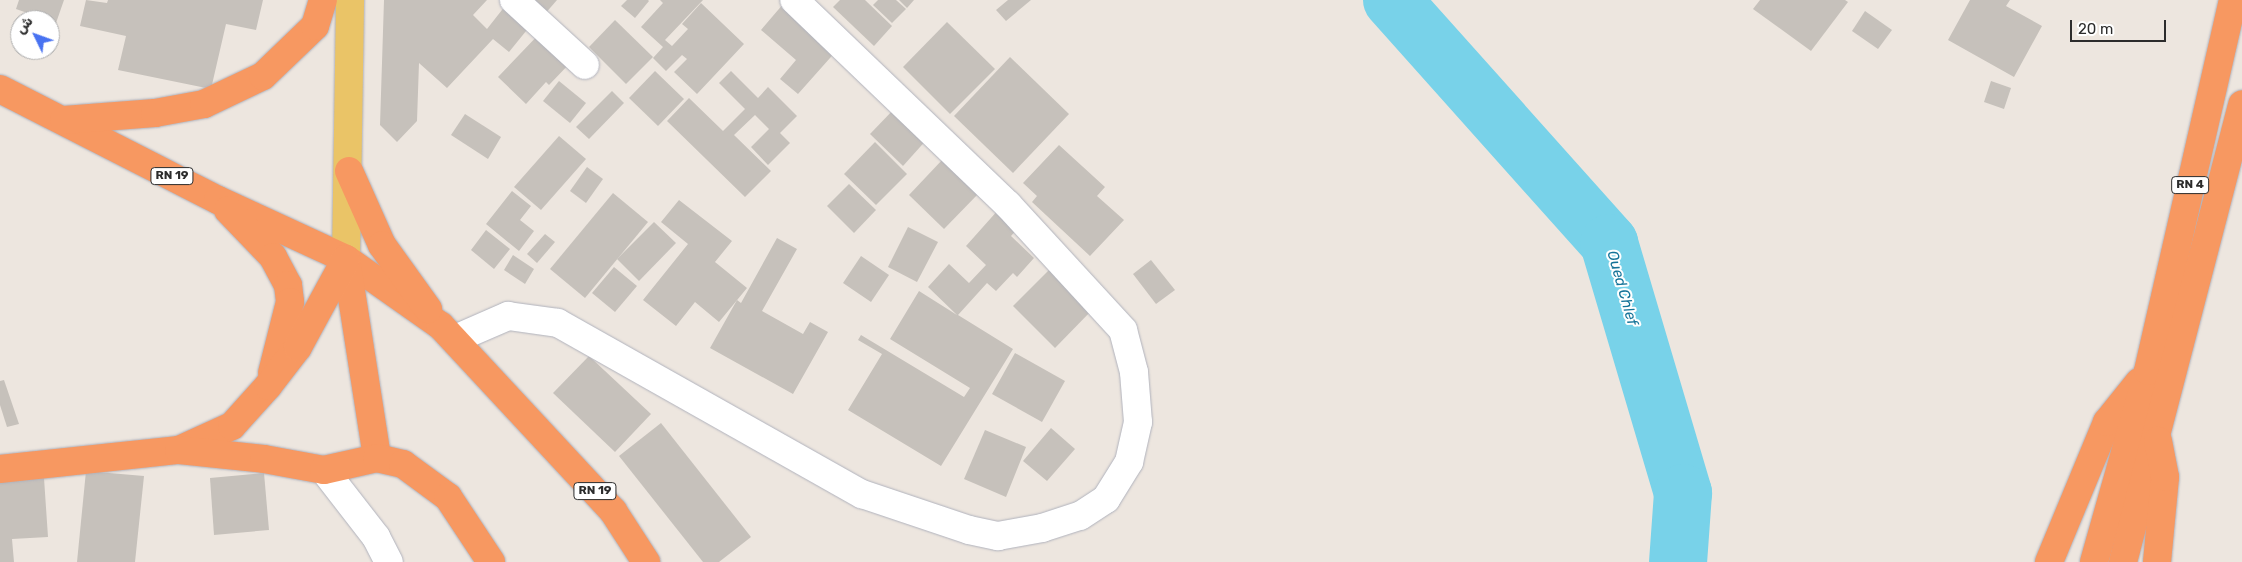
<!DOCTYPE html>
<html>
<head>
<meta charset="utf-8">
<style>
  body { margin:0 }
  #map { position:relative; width:2242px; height:562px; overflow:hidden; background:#ede6df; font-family:Rubik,Cairo,sans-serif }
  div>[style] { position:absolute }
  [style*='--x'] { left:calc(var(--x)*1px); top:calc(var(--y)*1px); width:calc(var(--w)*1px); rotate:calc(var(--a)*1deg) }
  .river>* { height:58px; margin:-29px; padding:0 29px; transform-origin:29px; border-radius:29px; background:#78d2e9 }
  .building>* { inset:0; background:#c6c1bb }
  .roads { filter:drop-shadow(0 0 1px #b0b2bc) drop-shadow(0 0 1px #b0b2bc) }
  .minor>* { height:28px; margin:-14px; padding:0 14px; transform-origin:14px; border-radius:14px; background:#fff }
  .major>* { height:28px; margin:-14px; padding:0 14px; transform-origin:14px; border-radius:14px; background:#eac467 }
  .highway>* { height:28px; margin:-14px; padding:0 14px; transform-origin:14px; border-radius:14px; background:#f79861 }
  span { translate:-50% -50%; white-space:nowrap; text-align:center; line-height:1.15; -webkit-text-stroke:4px #fff; paint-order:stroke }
  .shield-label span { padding:1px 4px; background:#fff; border:1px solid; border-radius:4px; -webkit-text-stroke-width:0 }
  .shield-label { font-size:12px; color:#2c2c2c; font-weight:700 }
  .water-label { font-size:15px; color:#147398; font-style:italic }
  .north { position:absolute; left:10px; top:10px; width:50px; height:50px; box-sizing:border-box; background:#fff; border:1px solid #ababab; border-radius:50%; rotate:312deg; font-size:14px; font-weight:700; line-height:20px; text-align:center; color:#2c2c2c }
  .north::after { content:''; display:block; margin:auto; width:18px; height:22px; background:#4872f1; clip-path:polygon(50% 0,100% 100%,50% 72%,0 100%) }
  .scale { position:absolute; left:2070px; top:20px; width:96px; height:22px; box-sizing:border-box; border:2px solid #2c2c2c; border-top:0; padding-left:6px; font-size:15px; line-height:18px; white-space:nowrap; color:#2c2c2c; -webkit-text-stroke:4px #fff; paint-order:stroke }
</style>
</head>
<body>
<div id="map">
  <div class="river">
    <i style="--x:1392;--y:0;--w:326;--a:48.2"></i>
    <i style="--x:1609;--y:243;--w:261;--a:73.5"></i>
    <i style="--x:1683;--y:493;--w:69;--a:94.1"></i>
  </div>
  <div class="building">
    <i style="clip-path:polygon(19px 0,64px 0,56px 23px,16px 9px)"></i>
    <i style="clip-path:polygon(86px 0,107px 3px,108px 0,263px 0,256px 30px,226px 24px,211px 89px,118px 70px,126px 36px,80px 26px)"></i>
    <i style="clip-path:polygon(384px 0,487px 0,473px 15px,487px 29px,509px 1px,535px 20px,509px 52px,493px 39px,447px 88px,419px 63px,417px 121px,397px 142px,380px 125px)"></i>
    <i style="clip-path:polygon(526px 0,557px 0,544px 15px)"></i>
    <i style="clip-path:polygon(627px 0,648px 0,649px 1px,635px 18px,621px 6px)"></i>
    <i style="clip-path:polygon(660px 0,703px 0,665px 40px,672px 46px,688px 29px,682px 24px,701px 3px,744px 44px,697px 94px,674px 72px,687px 59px,682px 55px,666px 71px,653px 58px,663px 47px,641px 27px,663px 3px)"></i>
    <i style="clip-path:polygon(840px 0,865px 0,892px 26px,874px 46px,833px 7px)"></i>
    <i style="clip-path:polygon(878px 0,896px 0,906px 9px,892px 23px,873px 5px)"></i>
    <i style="clip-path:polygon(899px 0,914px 0,907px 8px)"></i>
    <i style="clip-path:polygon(1008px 0,1031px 0,1006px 21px,996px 10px)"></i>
    <i style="clip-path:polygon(1760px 0,1845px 0,1848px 2px,1811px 51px,1753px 9px)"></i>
    <i style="clip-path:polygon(1970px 0,2010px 0,2006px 6px,2042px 26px,2014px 77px,1948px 40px)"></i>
    <i style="clip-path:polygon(784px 3px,838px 49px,798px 94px,780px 79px,796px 60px,761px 30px)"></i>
    <i style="clip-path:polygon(1865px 11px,1892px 30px,1878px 49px,1852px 31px)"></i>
    <i style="clip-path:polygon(615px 20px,653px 57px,626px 84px,589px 47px)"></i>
    <i style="clip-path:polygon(947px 22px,995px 69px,950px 114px,903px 67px)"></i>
    <i style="clip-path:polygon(542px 31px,573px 60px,549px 85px,546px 82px,526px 104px,498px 77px)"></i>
    <i style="clip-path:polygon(1010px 57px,1069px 114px,1013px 173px,954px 116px)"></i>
    <i style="clip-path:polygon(655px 71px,684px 99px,658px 126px,629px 98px)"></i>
    <i style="clip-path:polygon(731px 71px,758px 98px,768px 87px,797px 116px,780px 133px,790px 143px,768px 165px,751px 147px,769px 129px,755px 115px,734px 135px,771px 171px,745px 197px,667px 121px,689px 98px,723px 131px,745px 109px,719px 83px)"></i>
    <i style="clip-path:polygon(559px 81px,586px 103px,570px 123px,543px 101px)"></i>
    <i style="clip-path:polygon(1991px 81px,2011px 88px,2004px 109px,1984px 102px)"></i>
    <i style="clip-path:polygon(612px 91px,624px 103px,589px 139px,576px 127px)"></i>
    <i style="clip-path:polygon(896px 107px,929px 137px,903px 166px,870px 134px)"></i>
    <i style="clip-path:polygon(465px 114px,501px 137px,488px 159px,451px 135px)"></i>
    <i style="clip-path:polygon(559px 136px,586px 159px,541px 210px,514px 187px)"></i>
    <i style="clip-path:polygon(875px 142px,907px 174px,876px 205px,844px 174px)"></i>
    <i style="clip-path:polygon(1059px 145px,1105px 187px,1097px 196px,1124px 220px,1090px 256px,1032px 202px,1037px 196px,1023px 183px)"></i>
    <i style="clip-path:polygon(943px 159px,979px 193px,944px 229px,909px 195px)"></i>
    <i style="clip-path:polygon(587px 167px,603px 179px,586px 203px,570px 191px)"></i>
    <i style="clip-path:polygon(849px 184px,876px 210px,854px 233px,827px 206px)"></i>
    <i style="clip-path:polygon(512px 191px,531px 206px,520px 220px,534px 231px,519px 251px,486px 224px)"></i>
    <i style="clip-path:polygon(613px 193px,648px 222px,585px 298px,550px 269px)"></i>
    <i style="clip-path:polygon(679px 200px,732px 241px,715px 262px,747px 288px,719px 322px,695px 302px,676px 326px,643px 300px,688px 244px,661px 222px)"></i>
    <i style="clip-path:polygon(999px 209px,1019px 227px,1011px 236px,1034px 258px,1017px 277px,1013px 273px,996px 291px,987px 283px,958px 315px,1013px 349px,941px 466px,848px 410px,882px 354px,858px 340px,861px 335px,964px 397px,970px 388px,890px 339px,919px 291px,957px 315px,928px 287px,949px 264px,969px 283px,986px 265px,966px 246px)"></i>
    <i style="clip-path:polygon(654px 222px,676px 243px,639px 281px,617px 259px)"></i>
    <i style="clip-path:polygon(908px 227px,938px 242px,917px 282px,888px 267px)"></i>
    <i style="clip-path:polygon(486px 230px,510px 249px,494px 269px,471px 250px)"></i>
    <i style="clip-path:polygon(545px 234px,555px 242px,537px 263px,527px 254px)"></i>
    <i style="clip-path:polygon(777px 238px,797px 249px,762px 311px,803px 334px,810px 322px,828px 332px,793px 394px,710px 348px,737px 300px,741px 303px)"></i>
    <i style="clip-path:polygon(513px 255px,534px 269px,525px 284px,504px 270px)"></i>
    <i style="clip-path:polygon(861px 256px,889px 275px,871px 302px,843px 283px)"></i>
    <i style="clip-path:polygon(1151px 260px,1175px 290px,1156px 304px,1133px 274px)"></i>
    <i style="clip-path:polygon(614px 267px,637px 286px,615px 312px,592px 293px)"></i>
    <i style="clip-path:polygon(1052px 267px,1094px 308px,1055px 348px,1013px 306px)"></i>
    <i style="clip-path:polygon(1015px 353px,1065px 381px,1042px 422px,992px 394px)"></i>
    <i style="clip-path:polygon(589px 356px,651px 414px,615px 452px,553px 393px)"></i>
    <i style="clip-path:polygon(4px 380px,19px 424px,7px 427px,0 405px,0 381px)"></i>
    <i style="clip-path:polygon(661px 423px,751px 537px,719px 562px,703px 562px,619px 456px)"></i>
    <i style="clip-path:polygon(1051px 428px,1075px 449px,1047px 481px,1023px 461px)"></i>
    <i style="clip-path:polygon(985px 430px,1026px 447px,1006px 497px,964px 479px)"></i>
    <i style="clip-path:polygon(86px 471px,144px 476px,135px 562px,77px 562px)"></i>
    <i style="clip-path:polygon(264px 473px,269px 530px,214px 535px,210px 478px)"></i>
    <i style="clip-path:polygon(44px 478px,48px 537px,12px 539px,14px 562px,0 562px,0 482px)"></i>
  </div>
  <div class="roads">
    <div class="minor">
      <i style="--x:514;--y:0;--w:96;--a:42.5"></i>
      <i style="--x:455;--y:339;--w:58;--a:-23.5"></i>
      <i style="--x:508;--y:316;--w:50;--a:8"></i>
      <i style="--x:558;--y:323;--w:349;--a:29.4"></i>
      <i style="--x:862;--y:494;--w:113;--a:18.6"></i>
      <i style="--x:969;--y:530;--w:30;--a:12"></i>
      <i style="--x:998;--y:536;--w:45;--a:-10.3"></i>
      <i style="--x:1042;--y:528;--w:40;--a:-18"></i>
      <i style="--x:1080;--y:516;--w:31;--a:-33"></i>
      <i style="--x:1106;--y:499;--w:44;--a:-58.1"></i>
      <i style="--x:1129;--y:462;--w:41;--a:-77.3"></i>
      <i style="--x:1138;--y:422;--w:50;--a:-94.6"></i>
      <i style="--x:1134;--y:372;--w:43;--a:-104.7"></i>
      <i style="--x:1123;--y:330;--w:170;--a:-132.6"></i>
      <i style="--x:1008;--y:205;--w:296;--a:-136.2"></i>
      <i style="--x:324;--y:470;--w:85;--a:52.2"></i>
      <i style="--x:376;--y:537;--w:28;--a:63"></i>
    </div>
    <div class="major">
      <i style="--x:346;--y:259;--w:259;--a:-89.1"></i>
    </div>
    <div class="highway">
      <i style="--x:0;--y:89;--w:245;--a:27"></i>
      <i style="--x:218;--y:200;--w:141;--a:24.7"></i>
      <i style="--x:346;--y:259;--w:116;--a:35.2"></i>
      <i style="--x:441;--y:326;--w:253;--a:47.1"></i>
      <i style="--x:613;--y:511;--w:61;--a:57.1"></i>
      <i style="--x:64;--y:120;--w:91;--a:-4.4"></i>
      <i style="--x:155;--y:113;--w:50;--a:-10.4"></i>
      <i style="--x:204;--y:104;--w:65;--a:-25.4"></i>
      <i style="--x:263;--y:76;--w:72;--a:-43.9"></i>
      <i style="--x:315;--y:26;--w:27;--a:-73"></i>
      <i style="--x:349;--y:171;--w:81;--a:66"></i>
      <i style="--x:382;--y:245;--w:79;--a:54.3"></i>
      <i style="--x:228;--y:210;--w:65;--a:46.2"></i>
      <i style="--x:273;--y:257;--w:32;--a:62"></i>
      <i style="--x:288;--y:285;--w:17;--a:83"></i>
      <i style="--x:290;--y:302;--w:73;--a:104.2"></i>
      <i style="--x:346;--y:259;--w:201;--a:81.1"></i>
      <i style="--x:179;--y:450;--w:58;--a:-24.4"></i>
      <i style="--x:232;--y:426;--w:54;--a:-48"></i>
      <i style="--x:268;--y:386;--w:49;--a:-52.4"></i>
      <i style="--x:298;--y:347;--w:100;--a:-61.4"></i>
      <i style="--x:0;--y:469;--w:180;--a:-6.1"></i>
      <i style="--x:179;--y:450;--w:85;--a:6"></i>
      <i style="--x:264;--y:459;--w:61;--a:10.4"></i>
      <i style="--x:324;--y:470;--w:54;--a:-12.8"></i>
      <i style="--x:377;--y:458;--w:27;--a:13"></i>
      <i style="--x:403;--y:464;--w:56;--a:36.3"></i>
      <i style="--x:448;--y:497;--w:78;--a:56.5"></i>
      <i style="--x:2049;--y:562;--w:152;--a:-67.5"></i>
      <i style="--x:2107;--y:422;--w:51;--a:-51.3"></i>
      <i style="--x:2094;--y:562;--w:198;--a:-74.2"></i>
      <i style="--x:2148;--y:371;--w:381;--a:-77.1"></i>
      <i style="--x:2123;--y:562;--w:473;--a:-75.4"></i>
      <i style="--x:2157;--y:562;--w:85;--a:-84.6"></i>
      <i style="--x:2165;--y:477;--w:37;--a:-101"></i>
    </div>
  </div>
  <div class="shield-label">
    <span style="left:172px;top:176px">RN 19</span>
    <span style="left:2190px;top:185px">RN 4</span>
    <span style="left:595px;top:491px">RN 19</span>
  </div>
  <div class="water-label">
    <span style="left:1622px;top:288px;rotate:74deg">Oued Chlef</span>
  </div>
  <div class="north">ش</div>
  <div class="scale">20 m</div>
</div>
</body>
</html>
